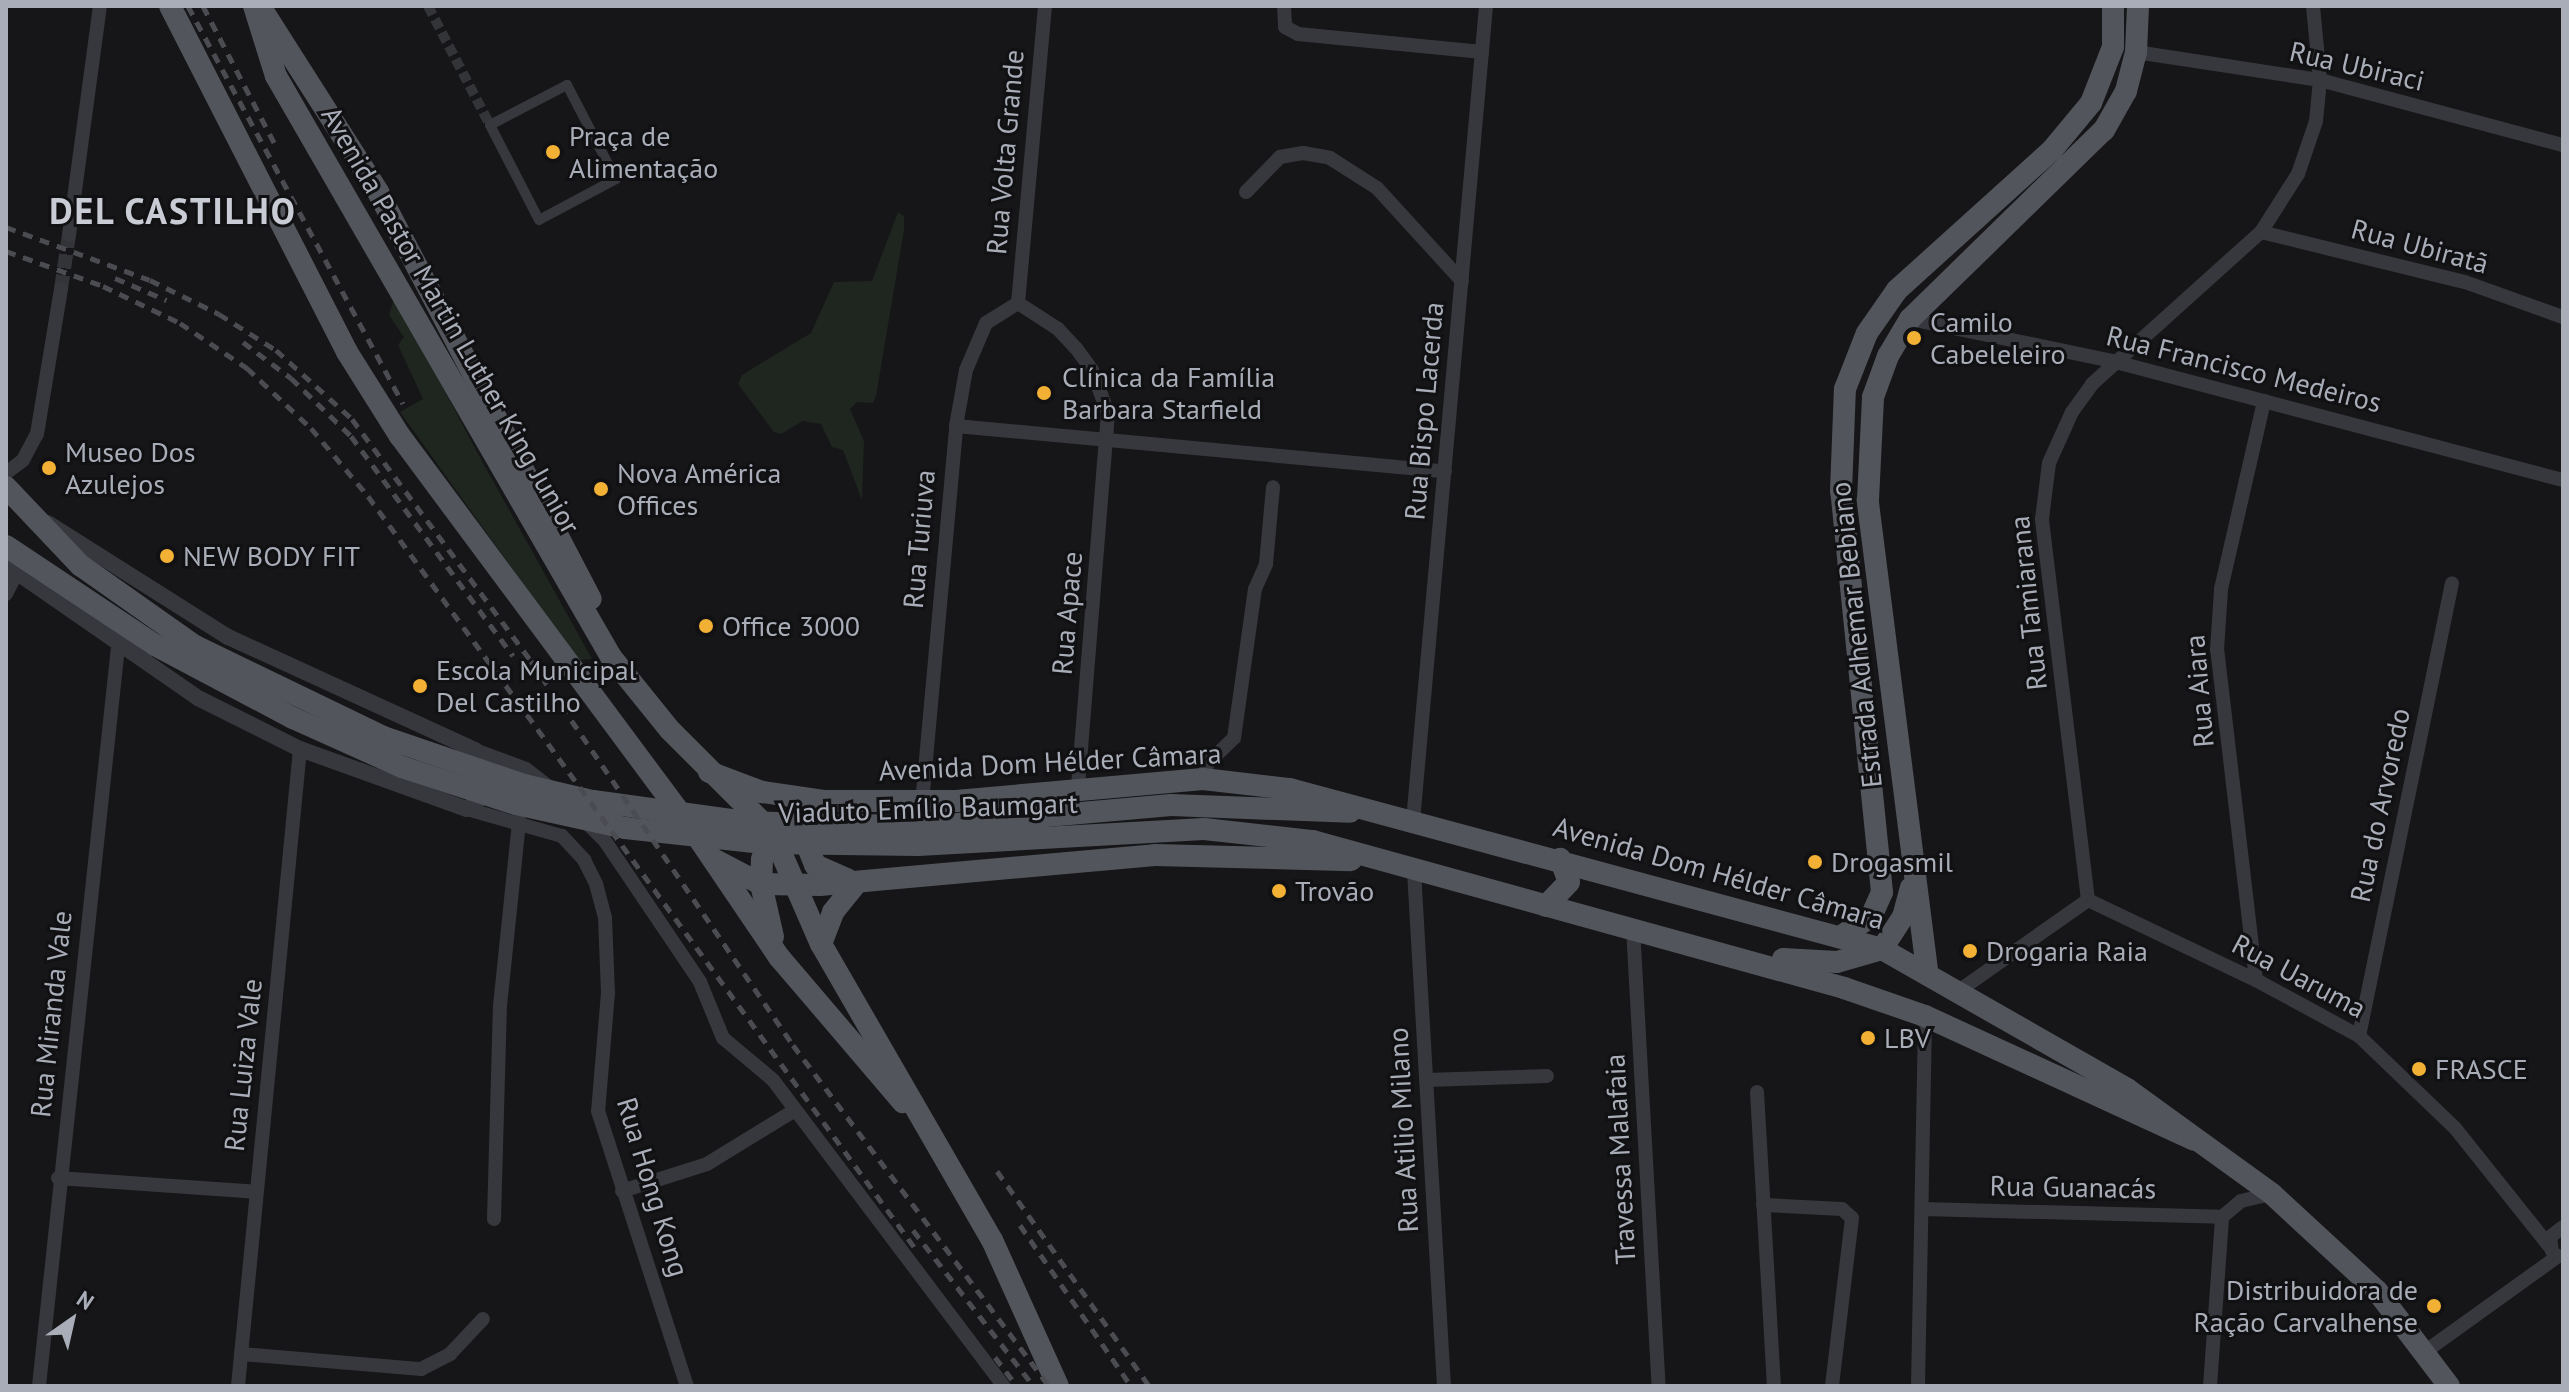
<!DOCTYPE html>
<html>
<head>
<meta charset="utf-8">
<style>
  body { margin:0 }
  #map { position:relative; width:2569px; height:1392px; overflow:hidden; background:#161618; font-family:"PT Sans",sans-serif }
  div>[style] { position:absolute }
  [style*='--x'] { left:calc(var(--x)*1px); top:calc(var(--y)*1px); width:calc(var(--w)*1px); rotate:calc(var(--a)*1deg) }
  .green>* { inset:0; background:#1e261f }
  .pedestrian-tunnel>* { height:10px; margin-top:-5px; transform-origin:0; background:repeating-linear-gradient(90deg,#333438 0 10px,transparent 0 15px) }
  .minor-tunnel>* { height:14px; margin-top:-7px; transform-origin:0; background:repeating-linear-gradient(90deg,#333438 0 14px,transparent 0 21px) }
  .pedestrian>* { height:10px; margin:-5px; padding:0 5px; transform-origin:5px; border-radius:5px; background:#37383d }
  .minor>* { height:14px; margin:-7px; padding:0 7px; transform-origin:7px; border-radius:7px; background:#37383d }
  .tertiary>* { height:16px; margin:-8px; padding:0 8px; transform-origin:8px; border-radius:8px; background:#37383d }
  .primary>* { height:22px; margin:-11px; padding:0 11px; transform-origin:11px; border-radius:11px; background:#53555c }
  .rail>* { height:5px; margin-top:-2.5px; transform-origin:0; background:repeating-linear-gradient(90deg,#4a4c52 0 10px,transparent 0 18px) }
  .dots>* { width:22px; height:22px; translate:-50% -50%; box-sizing:border-box; border:4px solid #111113; border-radius:50% }
  span { translate:-50% -50%; white-space:nowrap; text-align:center; line-height:1.15; -webkit-text-stroke:6px #111113; paint-order:stroke }
  .street-label { font-size:28px; color:#a8adb8 }
  .poi-label { font-size:28px; color:#a8adb8 }
  .left { translate:0 -50%; text-align:left }
  .right { translate:-100% -50%; text-align:right }
  .district-label { font-size:36px; color:#c9ccd4; font-weight:700; letter-spacing:2px }
  .frame { position:absolute; inset:0; border:8px solid #a8adb8; pointer-events:none }
  .north { position:absolute; left:32px; top:1280px; width:80px; height:80px; -webkit-text-stroke:6px #111113; paint-order:stroke; rotate:34deg; font-size:22px; font-weight:700; line-height:32px; text-align:center; color:#a8adb8 }
  .north::after { content:''; display:block; margin:auto; width:28px; height:36px; background:#a8adb8; clip-path:polygon(50% 0,100% 100%,50% 72%,0 100%) }
</style>
</head>
<body>
<div id="map">
  <div class="green">
    <i style="clip-path:polygon(898px 212px,904px 216px,904px 230px,876px 396px,873px 403px,857px 402px,850px 409px,864px 441px,862px 500px,843px 450px,832px 447px,821px 424px,803px 421px,781px 434px,774px 432px,738px 384px,742px 375px,811px 333px,834px 282px,872px 281px)"></i>
    <i style="clip-path:polygon(395px 296px,477px 452px,592px 659px,578px 660px,400px 412px,423px 399px,398px 345px,404px 337px,389px 315px)"></i>
  </div>
  <div class="pedestrian-tunnel">
    <i style="--x:428;--y:6;--w:134;--a:62.5"></i>
  </div>
  <div class="minor-tunnel">
    <i style="--x:61;--y:289;--w:55;--a:-81.6"></i>
  </div>
  <div class="pedestrian">
    <i style="--x:567;--y:85;--w:106;--a:62.5"></i>
    <i style="--x:616;--y:179;--w:87;--a:152"></i>
    <i style="--x:539;--y:220;--w:107;--a:-117.3"></i>
    <i style="--x:490;--y:125;--w:87;--a:-27.5"></i>
  </div>
  <div class="minor">
    <i style="--x:1284;--y:6;--w:21;--a:87"></i>
    <i style="--x:1285;--y:27;--w:15;--a:28"></i>
    <i style="--x:1298;--y:34;--w:185;--a:5.6"></i>
    <i style="--x:2136;--y:52;--w:186;--a:8.7"></i>
    <i style="--x:2320;--y:80;--w:252;--a:15"></i>
    <i style="--x:1246;--y:192;--w:49;--a:-45.8"></i>
    <i style="--x:1280;--y:157;--w:23;--a:-10"></i>
    <i style="--x:1303;--y:153;--w:27;--a:10"></i>
    <i style="--x:1330;--y:158;--w:56;--a:32.6"></i>
    <i style="--x:1377;--y:188;--w:126;--a:47.6"></i>
    <i style="--x:2261;--y:232;--w:210;--a:13.8"></i>
    <i style="--x:2465;--y:282;--w:104;--a:19.7"></i>
    <i style="--x:69;--y:235;--w:231;--a:-82.3"></i>
    <i style="--x:1018;--y:303;--w:48;--a:33"></i>
    <i style="--x:1058;--y:329;--w:26;--a:47"></i>
    <i style="--x:1076;--y:348;--w:27;--a:54"></i>
    <i style="--x:1092;--y:370;--w:46;--a:69.6"></i>
    <i style="--x:1108;--y:413;--w:376;--a:94.6"></i>
    <i style="--x:1018;--y:303;--w:298;--a:-84.8"></i>
    <i style="--x:1910;--y:319;--w:206;--a:11.7"></i>
    <i style="--x:2112;--y:361;--w:466;--a:14.8"></i>
    <i style="--x:956;--y:426;--w:491;--a:5.3"></i>
    <i style="--x:6;--y:473;--w:21;--a:-37"></i>
    <i style="--x:23;--y:460;--w:30;--a:-62"></i>
    <i style="--x:37;--y:434;--w:147;--a:-80.6"></i>
    <i style="--x:6;--y:594;--w:22;--a:-63"></i>
    <i style="--x:475;--y:750;--w:54;--a:20.4"></i>
    <i style="--x:526;--y:769;--w:33;--a:38"></i>
    <i style="--x:1203;--y:779;--w:17;--a:-73"></i>
    <i style="--x:1208;--y:763;--w:36;--a:-44"></i>
    <i style="--x:1234;--y:738;--w:150;--a:-82"></i>
    <i style="--x:1255;--y:589;--w:27;--a:-66"></i>
    <i style="--x:1266;--y:564;--w:77;--a:-84.8"></i>
    <i style="--x:922;--y:803;--w:379;--a:-84.8"></i>
    <i style="--x:956;--y:426;--w:57;--a:-79.9"></i>
    <i style="--x:966;--y:370;--w:51;--a:-66.9"></i>
    <i style="--x:986;--y:323;--w:38;--a:-32"></i>
    <i style="--x:467;--y:809;--w:99;--a:15.9"></i>
    <i style="--x:562;--y:836;--w:33;--a:47"></i>
    <i style="--x:584;--y:860;--w:27;--a:63"></i>
    <i style="--x:596;--y:884;--w:35;--a:75"></i>
    <i style="--x:605;--y:918;--w:75;--a:87.7"></i>
    <i style="--x:608;--y:993;--w:118;--a:94.8"></i>
    <i style="--x:598;--y:1111;--w:289;--a:72.1"></i>
    <i style="--x:585;--y:821;--w:28;--a:45"></i>
    <i style="--x:605;--y:841;--w:170;--a:56"></i>
    <i style="--x:700;--y:982;--w:61;--a:67.7"></i>
    <i style="--x:723;--y:1038;--w:65;--a:40"></i>
    <i style="--x:773;--y:1080;--w:383;--a:53"></i>
    <i style="--x:1413;--y:821;--w:818;--a:-84.88"></i>
    <i style="--x:1414;--y:871;--w:516;--a:86.67"></i>
    <i style="--x:2088;--y:900;--w:384;--a:-96.9"></i>
    <i style="--x:2042;--y:519;--w:56;--a:-82.9"></i>
    <i style="--x:2049;--y:463;--w:56;--a:-65.7"></i>
    <i style="--x:2072;--y:412;--w:34;--a:-54"></i>
    <i style="--x:2092;--y:384;--w:227;--a:-42"></i>
    <i style="--x:2261;--y:232;--w:69;--a:-57.5"></i>
    <i style="--x:2298;--y:174;--w:56;--a:-71.2"></i>
    <i style="--x:2316;--y:121;--w:41;--a:-84.4"></i>
    <i style="--x:2320;--y:80;--w:74;--a:-95.4"></i>
    <i style="--x:2088;--y:900;--w:186;--a:25.5"></i>
    <i style="--x:2256;--y:980;--w:117;--a:28.5"></i>
    <i style="--x:2359;--y:1036;--w:133;--a:43.8"></i>
    <i style="--x:2455;--y:1128;--w:152;--a:51.4"></i>
    <i style="--x:1633;--y:928;--w:459;--a:86.8"></i>
    <i style="--x:2256;--y:980;--w:332;--a:-96.7"></i>
    <i style="--x:2217;--y:650;--w:61;--a:-86.2"></i>
    <i style="--x:2221;--y:589;--w:193;--a:-77.1"></i>
    <i style="--x:1960;--y:990;--w:156;--a:-35.1"></i>
    <i style="--x:2359;--y:1036;--w:462;--a:-78.4"></i>
    <i style="--x:1426;--y:1080;--w:121;--a:-1.9"></i>
    <i style="--x:1757;--y:1092;--w:294;--a:86.7"></i>
    <i style="--x:58;--y:1178;--w:198;--a:4"></i>
    <i style="--x:622;--y:1191;--w:89;--a:-17.6"></i>
    <i style="--x:707;--y:1164;--w:103;--a:-31.5"></i>
    <i style="--x:1763;--y:1205;--w:79;--a:2.9"></i>
    <i style="--x:1842;--y:1209;--w:13;--a:42"></i>
    <i style="--x:1852;--y:1218;--w:169;--a:96.8"></i>
    <i style="--x:1923;--y:1209;--w:299;--a:1.5"></i>
    <i style="--x:494;--y:1219;--w:213;--a:-88.4"></i>
    <i style="--x:500;--y:1006;--w:186;--a:-84.1"></i>
    <i style="--x:2552;--y:1251;--w:14;--a:-98"></i>
    <i style="--x:2550;--y:1237;--w:16;--a:-38"></i>
    <i style="--x:2426;--y:1351;--w:163;--a:-35.7"></i>
    <i style="--x:241;--y:1354;--w:181;--a:4.8"></i>
    <i style="--x:421;--y:1369;--w:33;--a:-27"></i>
    <i style="--x:450;--y:1354;--w:48;--a:-46.7"></i>
    <i style="--x:39;--y:1386;--w:743;--a:-83.9"></i>
    <i style="--x:238;--y:1386;--w:640;--a:-84.44"></i>
    <i style="--x:1918;--y:1386;--w:370;--a:-88.9"></i>
    <i style="--x:2210;--y:1386;--w:169;--a:-85.9"></i>
    <i style="--x:2222;--y:1217;--w:25;--a:-40"></i>
    <i style="--x:2241;--y:1201;--w:32;--a:-13"></i>
  </div>
  <div class="tertiary">
    <i style="--x:6;--y:565;--w:234;--a:34.7"></i>
    <i style="--x:198;--y:698;--w:114;--a:26.6"></i>
    <i style="--x:300;--y:749;--w:177;--a:19.8"></i>
    <i style="--x:467;--y:809;--w:31;--a:-38"></i>
    <i style="--x:491;--y:790;--w:18;--a:-81"></i>
    <i style="--x:494;--y:772;--w:29;--a:-131"></i>
    <i style="--x:475;--y:750;--w:272;--a:-155.4"></i>
    <i style="--x:228;--y:637;--w:213;--a:-147.7"></i>
  </div>
  <div class="primary">
    <i style="--x:170;--y:6;--w:389;--a:62.9"></i>
    <i style="--x:347;--y:352;--w:99;--a:57.8"></i>
    <i style="--x:400;--y:436;--w:495;--a:53.4"></i>
    <i style="--x:695;--y:833;--w:150;--a:55.9"></i>
    <i style="--x:779;--y:957;--w:191;--a:49.5"></i>
    <i style="--x:254;--y:6;--w:73;--a:72.6"></i>
    <i style="--x:276;--y:76;--w:671;--a:60.03"></i>
    <i style="--x:611;--y:657;--w:94;--a:51.1"></i>
    <i style="--x:670;--y:730;--w:144;--a:45"></i>
    <i style="--x:772;--y:832;--w:122;--a:66.4"></i>
    <i style="--x:821;--y:944;--w:342;--a:60"></i>
    <i style="--x:992;--y:1240;--w:160;--a:65.7"></i>
    <i style="--x:261;--y:8;--w:218;--a:57.5"></i>
    <i style="--x:378;--y:192;--w:459;--a:62.4"></i>
    <i style="--x:6;--y:487;--w:108;--a:46.5"></i>
    <i style="--x:80;--y:565;--w:141;--a:35.2"></i>
    <i style="--x:195;--y:646;--w:209;--a:25.8"></i>
    <i style="--x:383;--y:737;--w:149;--a:18.8"></i>
    <i style="--x:524;--y:785;--w:71;--a:13.1"></i>
    <i style="--x:593;--y:801;--w:154;--a:7.8"></i>
    <i style="--x:746;--y:822;--w:92;--a:1.9"></i>
    <i style="--x:838;--y:825;--w:97;--a:0.6"></i>
    <i style="--x:935;--y:826;--w:237;--a:-5.1"></i>
    <i style="--x:1171;--y:805;--w:179;--a:2.2"></i>
    <i style="--x:6;--y:546;--w:179;--a:33.6"></i>
    <i style="--x:155;--y:645;--w:156;--a:27.9"></i>
    <i style="--x:293;--y:718;--w:120;--a:24.2"></i>
    <i style="--x:402;--y:767;--w:120;--a:18"></i>
    <i style="--x:516;--y:804;--w:112;--a:12.4"></i>
    <i style="--x:625;--y:828;--w:139;--a:6.2"></i>
    <i style="--x:763;--y:843;--w:155;--a:0.7"></i>
    <i style="--x:918;--y:845;--w:286;--a:-3.2"></i>
    <i style="--x:1204;--y:829;--w:110;--a:6.3"></i>
    <i style="--x:1313;--y:841;--w:551;--a:15.47"></i>
    <i style="--x:1844;--y:988;--w:86;--a:19.1"></i>
    <i style="--x:1925;--y:1016;--w:296;--a:24.7"></i>
    <i style="--x:709;--y:772;--w:57;--a:20.7"></i>
    <i style="--x:762;--y:792;--w:64;--a:8.1"></i>
    <i style="--x:825;--y:801;--w:131;--a:0"></i>
    <i style="--x:956;--y:801;--w:248;--a:-5.1"></i>
    <i style="--x:1203;--y:779;--w:88;--a:6.6"></i>
    <i style="--x:1290;--y:789;--w:613;--a:15.12"></i>
    <i style="--x:1882;--y:949;--w:282;--a:29.7"></i>
    <i style="--x:2127;--y:1089;--w:179;--a:35.9"></i>
    <i style="--x:2272;--y:1194;--w:143;--a:42.7"></i>
    <i style="--x:2377;--y:1291;--w:119;--a:52.8"></i>
    <i style="--x:773;--y:831;--w:30;--a:111"></i>
    <i style="--x:762;--y:859;--w:25;--a:92"></i>
    <i style="--x:761;--y:884;--w:54;--a:77.2"></i>
    <i style="--x:803;--y:835;--w:32;--a:68"></i>
    <i style="--x:815;--y:865;--w:36;--a:24"></i>
    <i style="--x:717;--y:861;--w:50;--a:27.6"></i>
    <i style="--x:761;--y:884;--w:59;--a:1"></i>
    <i style="--x:820;--y:885;--w:336;--a:-5.1"></i>
    <i style="--x:1155;--y:855;--w:196;--a:1.5"></i>
    <i style="--x:1546;--y:906;--w:33;--a:-46"></i>
    <i style="--x:1569;--y:882;--w:25;--a:-111"></i>
    <i style="--x:1843;--y:935;--w:33;--a:-33"></i>
    <i style="--x:1871;--y:917;--w:27;--a:-66"></i>
    <i style="--x:1882;--y:892;--w:403;--a:-95.8"></i>
    <i style="--x:1841;--y:491;--w:102;--a:-87.8"></i>
    <i style="--x:1845;--y:389;--w:60;--a:-68.6"></i>
    <i style="--x:1867;--y:333;--w:52;--a:-55.1"></i>
    <i style="--x:1897;--y:290;--w:209;--a:-42.1"></i>
    <i style="--x:2052;--y:150;--w:61;--a:-50.3"></i>
    <i style="--x:2091;--y:103;--w:60;--a:-68.6"></i>
    <i style="--x:2113;--y:47;--w:41;--a:-90"></i>
    <i style="--x:821;--y:944;--w:34;--a:-69"></i>
    <i style="--x:833;--y:912;--w:38;--a:-51"></i>
    <i style="--x:1783;--y:959;--w:54;--a:3.2"></i>
    <i style="--x:1837;--y:962;--w:47;--a:-16.1"></i>
    <i style="--x:1882;--y:949;--w:38;--a:-57"></i>
    <i style="--x:1903;--y:917;--w:30;--a:-75"></i>
    <i style="--x:1927;--y:970;--w:474;--a:-97.2"></i>
    <i style="--x:1868;--y:500;--w:103;--a:-87.2"></i>
    <i style="--x:1873;--y:397;--w:44;--a:-69.9"></i>
    <i style="--x:1888;--y:356;--w:43;--a:-59.3"></i>
    <i style="--x:1910;--y:319;--w:271;--a:-44.3"></i>
    <i style="--x:2104;--y:130;--w:45;--a:-60.6"></i>
    <i style="--x:2126;--y:91;--w:40;--a:-75.6"></i>
    <i style="--x:2136;--y:52;--w:46;--a:-87.5"></i>
  </div>
  <div class="rail">
    <i style="--x:188;--y:6;--w:452;--a:61.6"></i>
    <i style="--x:203;--y:6;--w:158;--a:62.5"></i>
    <i style="--x:6;--y:227;--w:153;--a:20.2"></i>
    <i style="--x:150;--y:280;--w:77;--a:26.2"></i>
    <i style="--x:219;--y:314;--w:67;--a:32.3"></i>
    <i style="--x:276;--y:350;--w:103;--a:42.2"></i>
    <i style="--x:352;--y:419;--w:301;--a:53.5"></i>
    <i style="--x:531;--y:661;--w:465;--a:55.7"></i>
    <i style="--x:793;--y:1045;--w:426;--a:53.1"></i>
    <i style="--x:6;--y:251;--w:103;--a:19.8"></i>
    <i style="--x:103;--y:286;--w:85;--a:25.7"></i>
    <i style="--x:180;--y:323;--w:81;--a:33.9"></i>
    <i style="--x:247;--y:368;--w:88;--a:43.2"></i>
    <i style="--x:311;--y:428;--w:89;--a:50"></i>
    <i style="--x:368;--y:496;--w:930;--a:53.97"></i>
    <i style="--x:115;--y:278;--w:56;--a:23.3"></i>
    <i style="--x:243;--y:342;--w:60;--a:36.9"></i>
    <i style="--x:291;--y:378;--w:83;--a:44"></i>
    <i style="--x:351;--y:436;--w:273;--a:53.6"></i>
    <i style="--x:997;--y:1171;--w:263;--a:54.7"></i>
    <i style="--x:1020;--y:1225;--w:196;--a:55.4"></i>
    <i style="--x:913;--y:1230;--w:196;--a:52.3"></i>
    <i style="--x:995;--y:1357;--w:36;--a:53"></i>
  </div>
  <div class="dots">
    <i style="left:553px;top:152px;background:#f2b134"></i>
    <i style="left:1914px;top:338px;background:#f2b134"></i>
    <i style="left:1044px;top:393px;background:#f2b134"></i>
    <i style="left:49px;top:468px;background:#f2b134"></i>
    <i style="left:601px;top:489px;background:#f2b134"></i>
    <i style="left:167px;top:556px;background:#f2b134"></i>
    <i style="left:706px;top:626px;background:#f2b134"></i>
    <i style="left:420px;top:686px;background:#f2b134"></i>
    <i style="left:1815px;top:862px;background:#f2b134"></i>
    <i style="left:1279px;top:891px;background:#f2b134"></i>
    <i style="left:1970px;top:951px;background:#f2b134"></i>
    <i style="left:1868px;top:1038px;background:#f2b134"></i>
    <i style="left:2419px;top:1069px;background:#f2b134"></i>
    <i style="left:2434px;top:1306px;background:#f2b134"></i>
  </div>
  <div class="street-label">
    <span style="left:2357px;top:66px;rotate:13deg">Rua Ubiraci</span>
    <span style="left:1005px;top:152px;rotate:-85deg">Rua Volta Grande</span>
    <span style="left:2420px;top:246px;rotate:15deg">Rua Ubiratã</span>
    <span style="left:451px;top:320px;rotate:60deg">Avenida Pastor Martin Luther King Junior</span>
    <span style="left:2244px;top:369px;rotate:14deg">Rua Francisco Medeiros</span>
    <span style="left:1424px;top:411px;rotate:-85deg">Rua Bispo Lacerda</span>
    <span style="left:919px;top:539px;rotate:-85deg">Rua Turiuva</span>
    <span style="left:2028px;top:603px;rotate:-96deg">Rua Tamiarana</span>
    <span style="left:1067px;top:613px;rotate:-85deg">Rua Apace</span>
    <span style="left:1856px;top:635px;rotate:-96deg">Estrada Adhemar Bebiano</span>
    <span style="left:2199px;top:691px;rotate:-95deg">Rua Aiara</span>
    <span style="left:1050px;top:762px;rotate:-3deg">Avenida Dom Hélder Câmara</span>
    <span style="left:2380px;top:805px;rotate:-78deg">Rua do Arvoredo</span>
    <span style="left:928px;top:808px;rotate:-2deg">Viaduto Emílio Baumgart</span>
    <span style="left:1719px;top:873px;rotate:16deg">Avenida Dom Hélder Câmara</span>
    <span style="left:2299px;top:976px;rotate:28deg">Rua Uaruma</span>
    <span style="left:51px;top:1014px;rotate:-84deg">Rua Miranda Vale</span>
    <span style="left:243px;top:1065px;rotate:-84deg">Rua Luiza Vale</span>
    <span style="left:1403px;top:1130px;rotate:-93deg">Rua Atilio Milano</span>
    <span style="left:1620px;top:1159px;rotate:-93deg">Travessa Malafaia</span>
    <span style="left:653px;top:1187px;rotate:73deg">Rua Hong Kong</span>
    <span style="left:2073px;top:1187px;rotate:1deg">Rua Guanacás</span>
  </div>
  <div class="poi-label">
    <span class="left" style="left:569px;top:152px">Praça de<br>Alimentação</span>
    <span class="left" style="left:1930px;top:338px">Camilo<br>Cabeleleiro</span>
    <span class="left" style="left:1062px;top:393px">Clínica da Família<br>Barbara Starfield</span>
    <span class="left" style="left:65px;top:468px">Museo Dos<br>Azulejos</span>
    <span class="left" style="left:617px;top:489px">Nova América<br>Offices</span>
    <span class="left" style="left:183px;top:556px">NEW BODY FIT</span>
    <span class="left" style="left:722px;top:626px">Office 3000</span>
    <span class="left" style="left:436px;top:686px">Escola Municipal<br>Del Castilho</span>
    <span class="left" style="left:1831px;top:862px">Drogasmil</span>
    <span class="left" style="left:1295px;top:891px">Trovão</span>
    <span class="left" style="left:1986px;top:951px">Drogaria Raia</span>
    <span class="left" style="left:1884px;top:1038px">LBV</span>
    <span class="left" style="left:2435px;top:1069px">FRASCE</span>
    <span class="right" style="left:2418px;top:1306px">Distribuidora de<br>Ração Carvalhense</span>
  </div>
  <div class="district-label">
    <span style="left:173px;top:211px">DEL CASTILHO</span>
  </div>
  <div class="frame"></div>
  <div class="north">N</div>
</div>
</body>
</html>
